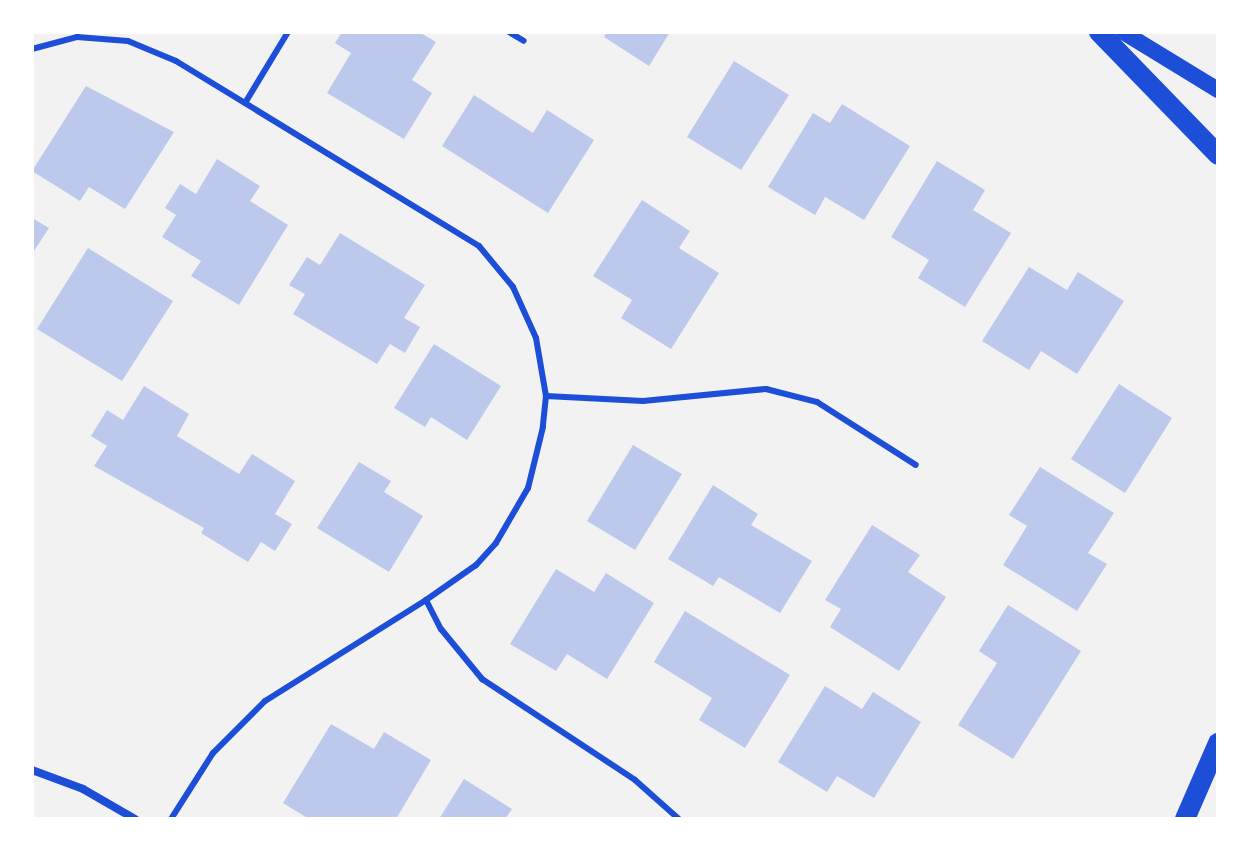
<!DOCTYPE html>
<html>
<head>
<meta charset="utf-8">
<style>
  body { margin:0 }
  #map { position:relative; width:1250px; height:851px; overflow:hidden; background:#f2f2f2; font-family:"Exo 2",sans-serif }
  div>[style] { position:absolute }
  [style*='--x'] { left:calc(var(--x)*1px); top:calc(var(--y)*1px); width:calc(var(--w)*1px); rotate:calc(var(--a)*1deg) }
  .building>* { inset:0; background:#bdc9ec }
  .service>* { height:6px; margin:-3px; padding:0 3px; transform-origin:3px; border-radius:3px; background:#1d4ed8 }
  .minor>* { height:8px; margin:-4px; padding:0 4px; transform-origin:4px; border-radius:4px; background:#1d4ed8 }
  .secondary>* { height:16px; margin:-8px; padding:0 8px; transform-origin:8px; border-radius:8px; background:#1d4ed8 }
  .primary>* { height:20px; margin:-10px; padding:0 10px; transform-origin:10px; border-radius:10px; background:#1d4ed8 }
  span { translate:-50% -50%; white-space:nowrap; text-align:center; line-height:1.15; -webkit-text-stroke:8px #fff; paint-order:stroke }
  .frame { position:absolute; inset:0; border:34px solid #fff; pointer-events:none }
</style>
</head>
<body>
<div id="map">
  <div class="building">
    <i style="clip-path:polygon(342px 32px,419px 32px,436px 42px,412px 80px,432px 93px,404px 139px,327px 93px,351px 53px,335px 43px)"></i>
    <i style="clip-path:polygon(607px 32px,670px 32px,649px 66px,604px 37px)"></i>
    <i style="clip-path:polygon(734px 61px,789px 95px,741px 170px,687px 137px)"></i>
    <i style="clip-path:polygon(86px 86px,174px 132px,125px 209px,89px 187px,80px 201px,32px 171px)"></i>
    <i style="clip-path:polygon(474px 95px,533px 133px,547px 110px,594px 140px,548px 213px,442px 146px)"></i>
    <i style="clip-path:polygon(842px 104px,910px 146px,864px 220px,825px 197px,815px 215px,768px 187px,813px 113px,830px 123px)"></i>
    <i style="clip-path:polygon(217px 159px,260px 186px,250px 201px,288px 225px,239px 305px,191px 276px,201px 261px,162px 237px,176px 215px,165px 208px,180px 184px,196px 194px)"></i>
    <i style="clip-path:polygon(937px 161px,985px 190px,973px 210px,1011px 233px,965px 307px,918px 278px,929px 260px,891px 237px)"></i>
    <i style="clip-path:polygon(642px 200px,690px 231px,679px 248px,719px 273px,671px 349px,621px 318px,632px 300px,593px 276px)"></i>
    <i style="clip-path:polygon(32px 218px,49px 228px,32px 254px)"></i>
    <i style="clip-path:polygon(340px 233px,425px 285px,404px 318px,420px 327px,405px 353px,390px 344px,377px 364px,293px 314px,305px 294px,289px 285px,307px 257px,320px 265px)"></i>
    <i style="clip-path:polygon(88px 248px,173px 301px,122px 381px,37px 329px)"></i>
    <i style="clip-path:polygon(1029px 267px,1067px 290px,1078px 272px,1124px 301px,1077px 374px,1041px 351px,1029px 370px,982px 341px)"></i>
    <i style="clip-path:polygon(434px 344px,501px 386px,467px 440px,431px 417px,425px 427px,394px 408px)"></i>
    <i style="clip-path:polygon(1119px 384px,1172px 418px,1125px 493px,1071px 459px)"></i>
    <i style="clip-path:polygon(144px 386px,189px 414px,177px 436px,239px 474px,252px 454px,295px 481px,275px 514px,292px 524px,275px 551px,261px 542px,248px 562px,201px 533px,204px 528px,94px 466px,107px 446px,91px 436px,107px 410px,123px 420px)"></i>
    <i style="clip-path:polygon(633px 445px,682px 474px,635px 550px,587px 521px)"></i>
    <i style="clip-path:polygon(359px 462px,391px 481px,384px 492px,423px 516px,389px 572px,317px 528px)"></i>
    <i style="clip-path:polygon(1040px 467px,1114px 513px,1088px 553px,1107px 564px,1077px 611px,1003px 565px,1027px 526px,1009px 515px)"></i>
    <i style="clip-path:polygon(713px 485px,758px 514px,751px 525px,812px 561px,780px 613px,719px 577px,713px 586px,668px 559px)"></i>
    <i style="clip-path:polygon(872px 525px,920px 555px,908px 572px,946px 597px,899px 671px,830px 627px,841px 609px,825px 600px)"></i>
    <i style="clip-path:polygon(556px 569px,594px 592px,606px 573px,654px 603px,607px 679px,567px 654px,556px 671px,510px 644px)"></i>
    <i style="clip-path:polygon(1008px 605px,1081px 651px,1013px 759px,958px 725px,997px 663px,979px 651px)"></i>
    <i style="clip-path:polygon(685px 611px,790px 675px,745px 748px,699px 720px,712px 698px,654px 662px)"></i>
    <i style="clip-path:polygon(825px 686px,862px 709px,873px 692px,921px 722px,874px 798px,837px 776px,827px 792px,778px 762px)"></i>
    <i style="clip-path:polygon(331px 724px,374px 749px,384px 732px,431px 760px,396px 819px,309px 819px,283px 803px)"></i>
    <i style="clip-path:polygon(464px 779px,512px 809px,505px 819px,439px 819px)"></i>
  </div>
  <div class="service">
    <i style="--x:509;--y:32;--w:17;--a:31"></i>
    <i style="--x:32;--y:49;--w:47;--a:-14.9"></i>
    <i style="--x:77;--y:37;--w:51;--a:4.5"></i>
    <i style="--x:128;--y:41;--w:52;--a:22.6"></i>
    <i style="--x:176;--y:61;--w:355;--a:31.4"></i>
    <i style="--x:479;--y:246;--w:53;--a:50.3"></i>
    <i style="--x:513;--y:287;--w:56;--a:65.7"></i>
    <i style="--x:536;--y:338;--w:59;--a:80.2"></i>
    <i style="--x:546;--y:396;--w:31;--a:96"></i>
    <i style="--x:543;--y:427;--w:63;--a:103.8"></i>
    <i style="--x:528;--y:488;--w:64;--a:120.2"></i>
    <i style="--x:496;--y:543;--w:30;--a:132"></i>
    <i style="--x:476;--y:565;--w:61;--a:145"></i>
    <i style="--x:426;--y:600;--w:190;--a:147.9"></i>
    <i style="--x:265;--y:701;--w:74;--a:135"></i>
    <i style="--x:213;--y:753;--w:78;--a:122.5"></i>
    <i style="--x:245;--y:103;--w:83;--a:-58.8"></i>
    <i style="--x:546;--y:396;--w:97;--a:3"></i>
    <i style="--x:643;--y:401;--w:124;--a:-5.6"></i>
    <i style="--x:766;--y:389;--w:53;--a:14.3"></i>
    <i style="--x:817;--y:402;--w:117;--a:32.5"></i>
    <i style="--x:426;--y:600;--w:33;--a:63"></i>
    <i style="--x:441;--y:629;--w:65;--a:50.6"></i>
    <i style="--x:482;--y:679;--w:183;--a:33.4"></i>
    <i style="--x:635;--y:780;--w:59;--a:41.6"></i>
  </div>
  <div class="minor">
    <i style="--x:32;--y:770;--w:54;--a:20.4"></i>
    <i style="--x:83;--y:789;--w:60;--a:30"></i>
  </div>
  <div class="secondary">
    <i style="--x:1123;--y:32;--w:111;--a:31.4"></i>
  </div>
  <div class="primary">
    <i style="--x:1099;--y:32;--w:171;--a:45.9"></i>
    <i style="--x:1185;--y:819;--w:83;--a:-66.5"></i>
  </div>
  <div class="frame"></div>
</div>
</body>
</html>
